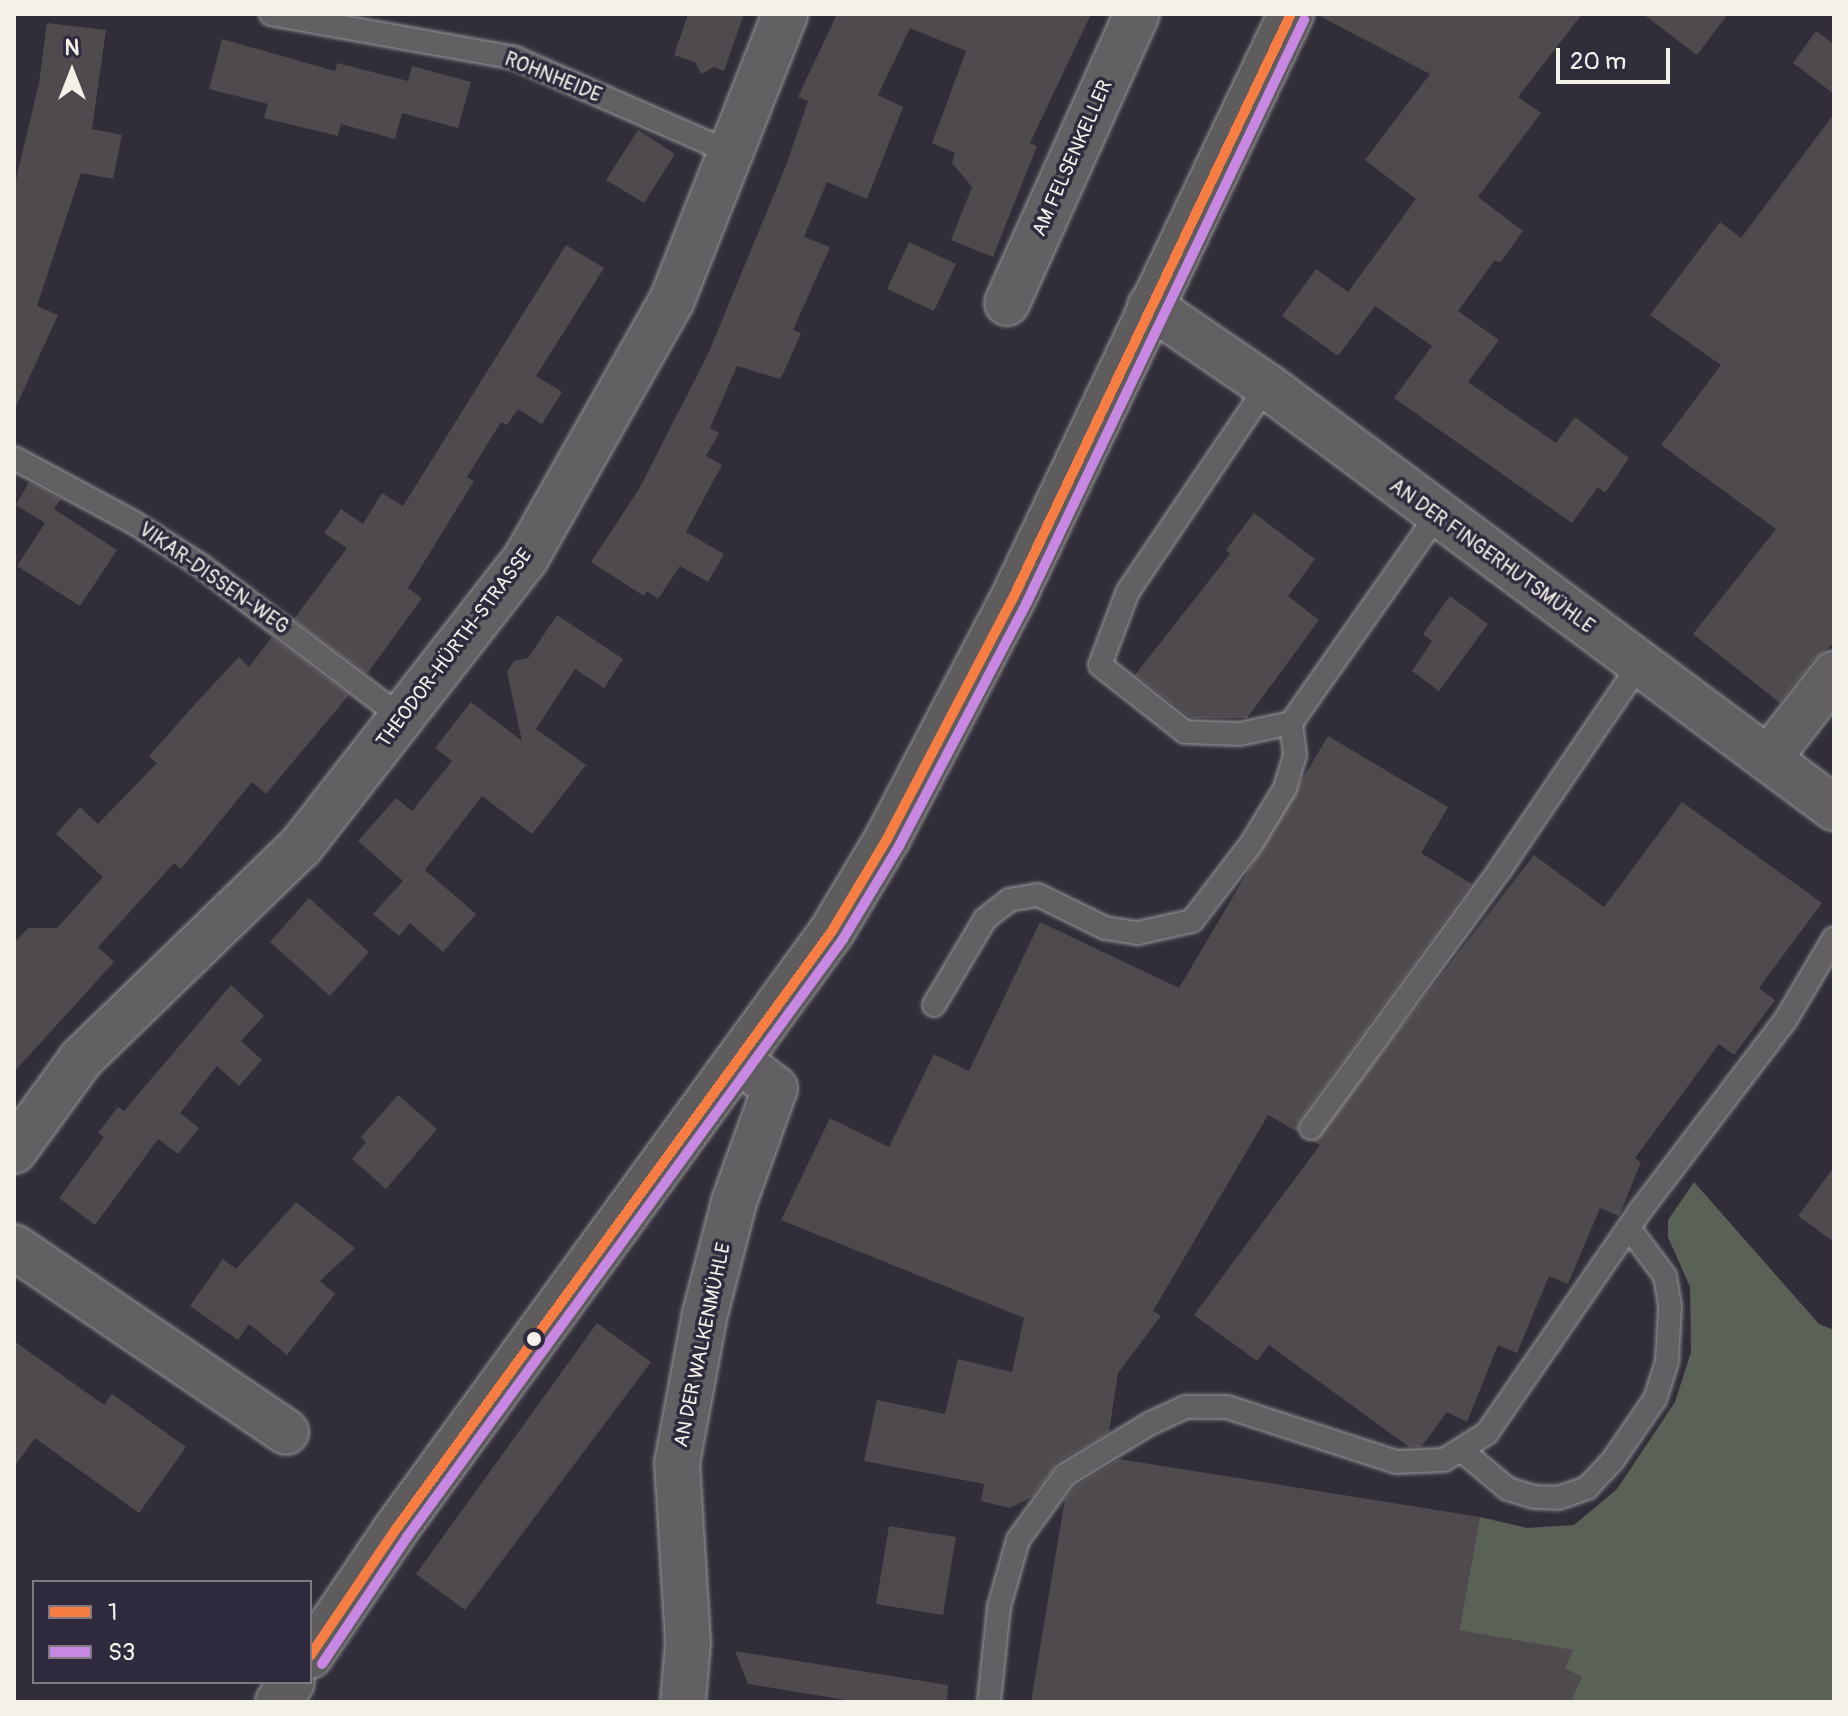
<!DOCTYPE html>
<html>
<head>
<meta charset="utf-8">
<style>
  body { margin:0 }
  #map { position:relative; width:1848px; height:1716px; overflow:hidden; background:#312e39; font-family:Pangolin,sans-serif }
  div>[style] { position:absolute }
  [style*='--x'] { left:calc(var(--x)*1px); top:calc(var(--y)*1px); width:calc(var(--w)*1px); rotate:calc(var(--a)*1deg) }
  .green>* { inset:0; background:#5a6157 }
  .building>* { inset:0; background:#4f4a4e }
  .roads { filter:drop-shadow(0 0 2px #9a989b) drop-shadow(0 0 2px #9a989b) }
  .service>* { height:22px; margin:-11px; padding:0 11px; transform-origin:11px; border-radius:11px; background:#626063 }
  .minor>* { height:44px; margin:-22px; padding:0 22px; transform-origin:22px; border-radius:22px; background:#626063 }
  .primary>* { height:44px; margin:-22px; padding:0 22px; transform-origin:22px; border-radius:22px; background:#5f5c5d }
  .bus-1>* { height:10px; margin:-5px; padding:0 5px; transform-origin:5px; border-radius:5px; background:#f77d43 }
  .bus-2>* { height:10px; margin:-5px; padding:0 5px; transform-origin:5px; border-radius:5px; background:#c787e3 }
  .dots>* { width:22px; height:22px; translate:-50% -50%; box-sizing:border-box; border:4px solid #2f2a3d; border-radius:50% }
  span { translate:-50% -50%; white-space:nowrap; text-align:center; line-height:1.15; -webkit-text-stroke:7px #2f2a3d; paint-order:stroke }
  .street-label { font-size:20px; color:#f4f1e8 }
  .frame { position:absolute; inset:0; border:16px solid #f4f1e8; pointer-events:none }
  .legend { position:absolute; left:32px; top:1580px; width:280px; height:104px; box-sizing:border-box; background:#2f2a3d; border:2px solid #7e7a81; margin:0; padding:10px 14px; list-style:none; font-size:24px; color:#f4f1e8 }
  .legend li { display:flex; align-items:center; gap:16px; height:40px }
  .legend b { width:40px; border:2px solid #7e7a81 }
  .north { position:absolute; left:32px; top:32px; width:80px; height:80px; -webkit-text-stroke:6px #2f2a3d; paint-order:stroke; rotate:0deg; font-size:22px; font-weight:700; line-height:32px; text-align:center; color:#f4f1e8 }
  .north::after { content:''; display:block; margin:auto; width:28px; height:36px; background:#f4f1e8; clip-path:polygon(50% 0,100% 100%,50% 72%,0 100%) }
  .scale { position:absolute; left:1556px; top:48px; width:114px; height:36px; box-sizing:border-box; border:4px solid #f4f1e8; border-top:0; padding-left:10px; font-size:24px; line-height:28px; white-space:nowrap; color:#f4f1e8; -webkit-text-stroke:6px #2f2a3d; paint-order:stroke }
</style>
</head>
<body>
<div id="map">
  <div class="green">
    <i style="clip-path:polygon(1694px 1182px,1819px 1324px,1834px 1330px,1834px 1702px,1381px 1702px,1459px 1630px,1480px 1517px,1527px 1528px,1574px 1525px,1617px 1489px,1675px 1402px,1691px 1352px,1690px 1287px,1668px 1237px,1668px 1220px)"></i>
  </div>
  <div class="building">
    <i style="clip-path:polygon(688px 14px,744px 14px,724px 71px,714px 67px,701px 74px,695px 62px,674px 55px)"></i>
    <i style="clip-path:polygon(837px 14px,1091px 14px,1030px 143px,1037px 146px,993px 257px,951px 240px,972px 187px,952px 163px,955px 153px,932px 143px,966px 51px,910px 28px,878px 95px,903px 107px,867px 199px,827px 182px,804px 237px,830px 247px,793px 330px,801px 333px,784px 372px,780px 379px,737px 366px,710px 428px,719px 433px,706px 456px,722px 465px,686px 532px,724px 554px,708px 582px,680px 566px,658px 599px,647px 591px,644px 596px,591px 562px,639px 489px,708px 354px,787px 163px,808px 101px,798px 97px)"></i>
    <i style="clip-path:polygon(1316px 14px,1582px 14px,1518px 97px,1541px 113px,1478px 197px,1523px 231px,1500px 263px,1495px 260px,1458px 311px,1499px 340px,1468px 382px,1556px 443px,1575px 417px,1629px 458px,1605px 493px,1598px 487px,1572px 523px,1394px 398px,1432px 346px,1375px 306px,1338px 356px,1282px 316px,1316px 269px,1348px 292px,1416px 199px,1365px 160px,1430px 74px)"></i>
    <i style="clip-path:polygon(1643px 14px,1728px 14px,1697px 55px)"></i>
    <i style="clip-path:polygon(47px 23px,106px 30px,92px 129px,122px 135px,113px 179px,81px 173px,37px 306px,58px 315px,14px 411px,14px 188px,39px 83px)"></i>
    <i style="clip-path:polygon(1816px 31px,1834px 44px,1834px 94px,1793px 63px)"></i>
    <i style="clip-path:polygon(222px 39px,335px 71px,337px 63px,408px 81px,412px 66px,471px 82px,458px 128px,402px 113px,395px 139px,341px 124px,338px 136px,264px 118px,268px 104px,209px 89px)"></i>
    <i style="clip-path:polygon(1834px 114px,1834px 643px,1814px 659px,1780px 703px,1693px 634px,1776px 529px,1661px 445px,1721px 365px,1650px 315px,1720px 222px,1741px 238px)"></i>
    <i style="clip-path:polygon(638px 130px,675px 154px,644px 203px,606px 180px)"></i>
    <i style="clip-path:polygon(909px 242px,956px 264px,934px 311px,887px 289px)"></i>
    <i style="clip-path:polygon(566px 245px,604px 268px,536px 376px,562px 392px,542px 424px,518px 409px,507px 425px,501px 422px,467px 477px,474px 481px,408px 588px,422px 598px,367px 674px,294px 619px,347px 548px,324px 533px,341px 509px,363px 524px,382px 493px,403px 506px)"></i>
    <i style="clip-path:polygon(29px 482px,61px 499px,54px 509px,117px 550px,80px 606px,17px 566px,45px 523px,16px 505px)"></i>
    <i style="clip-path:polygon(1254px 513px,1315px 559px,1288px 596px,1319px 620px,1247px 718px,1191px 718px,1135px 675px,1230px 554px,1226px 550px)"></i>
    <i style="clip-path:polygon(1450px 596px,1488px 624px,1439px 691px,1412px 671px,1432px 641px,1423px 634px)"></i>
    <i style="clip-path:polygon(557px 615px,623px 659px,604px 688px,575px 669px,536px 729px,586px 765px,532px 834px,482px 796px,425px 870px,476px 914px,443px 952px,410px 923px,399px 936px,373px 914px,403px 881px,358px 841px,396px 798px,412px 811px,452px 761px,435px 748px,471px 702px,522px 741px,507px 672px,514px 661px,528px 658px)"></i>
    <i style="clip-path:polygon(272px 637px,349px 695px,266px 794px,252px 782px,181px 869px,174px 863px,98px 947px,114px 962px,14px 1072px,14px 943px,28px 928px,57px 928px,103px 877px,56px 834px,80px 807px,98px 824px,157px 763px,149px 756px,196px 703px,239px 657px,249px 667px)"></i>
    <i style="clip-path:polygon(1328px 736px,1448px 807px,1421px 853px,1472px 884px,1300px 1120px,1298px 1132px,1268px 1115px,1153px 1311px,1161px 1316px,1118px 1373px,1109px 1432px,1057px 1463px,1032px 1497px,1010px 1508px,981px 1501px,984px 1484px,864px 1461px,877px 1400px,945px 1414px,958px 1359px,1012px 1372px,1024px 1318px,781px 1220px,830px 1118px,889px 1147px,934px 1054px,969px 1071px,1040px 922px,1179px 988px)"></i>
    <i style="clip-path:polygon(1682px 802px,1822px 903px,1759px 988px,1775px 1000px,1734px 1055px,1719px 1044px,1635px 1158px,1641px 1162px,1619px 1216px,1600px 1208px,1568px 1284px,1549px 1276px,1517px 1353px,1498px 1345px,1467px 1422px,1447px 1412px,1421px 1447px,1409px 1447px,1269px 1345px,1257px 1361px,1194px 1315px,1320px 1145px,1313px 1141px,1534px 855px,1604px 907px)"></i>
    <i style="clip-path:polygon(309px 898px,369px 952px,330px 996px,270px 942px)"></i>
    <i style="clip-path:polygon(231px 985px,264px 1016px,241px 1041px,262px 1060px,239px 1086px,217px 1066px,180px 1113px,199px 1128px,178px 1154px,158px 1139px,95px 1225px,59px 1198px,104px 1137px,98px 1133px,118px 1107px,124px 1111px)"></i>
    <i style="clip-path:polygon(398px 1095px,437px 1129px,386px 1189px,352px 1159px,366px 1142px,361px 1137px)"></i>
    <i style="clip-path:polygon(1834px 1167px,1834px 1242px,1798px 1216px)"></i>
    <i style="clip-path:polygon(296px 1202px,355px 1248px,320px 1281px,335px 1294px,287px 1355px,249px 1324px,238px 1340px,190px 1306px,223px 1259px,236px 1269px)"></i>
    <i style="clip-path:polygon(597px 1323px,651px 1362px,465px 1610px,416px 1574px)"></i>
    <i style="clip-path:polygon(14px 1341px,104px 1405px,112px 1394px,186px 1447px,139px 1513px,35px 1438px,14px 1467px)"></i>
    <i style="clip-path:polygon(1119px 1459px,1480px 1517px,1459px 1630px,1573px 1650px,1565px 1668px,1582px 1677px,1571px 1702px,1031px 1702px,1065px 1499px,1075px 1486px)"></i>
    <i style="clip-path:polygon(889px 1526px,956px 1537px,943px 1615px,876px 1604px)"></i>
    <i style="clip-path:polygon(735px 1651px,948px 1685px,947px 1702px,858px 1702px,748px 1684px)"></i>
  </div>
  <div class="roads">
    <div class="service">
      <i style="--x:271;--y:14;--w:248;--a:10.2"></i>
      <i style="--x:515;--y:58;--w:236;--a:23.7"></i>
      <i style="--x:1267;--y:386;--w:248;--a:124.1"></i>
      <i style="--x:1128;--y:591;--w:79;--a:110.7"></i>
      <i style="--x:1100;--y:665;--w:108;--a:38.2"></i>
      <i style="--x:1185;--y:732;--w:55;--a:2.1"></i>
      <i style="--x:1240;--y:734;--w:52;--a:-12.2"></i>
      <i style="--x:1291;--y:723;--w:252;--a:-54.9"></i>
      <i style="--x:14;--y:458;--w:135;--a:28.3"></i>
      <i style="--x:133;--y:522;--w:80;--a:32.7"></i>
      <i style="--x:200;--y:565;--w:252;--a:37.1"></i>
      <i style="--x:934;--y:1005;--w:100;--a:-59.3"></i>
      <i style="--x:985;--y:919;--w:31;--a:-38"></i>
      <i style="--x:1009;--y:900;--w:29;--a:-10"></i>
      <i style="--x:1038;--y:895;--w:75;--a:26.2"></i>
      <i style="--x:1105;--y:928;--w:33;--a:9"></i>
      <i style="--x:1138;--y:933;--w:55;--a:-12.5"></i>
      <i style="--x:1192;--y:921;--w:97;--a:-52.5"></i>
      <i style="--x:1251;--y:844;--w:66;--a:-58.7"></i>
      <i style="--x:1285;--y:788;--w:34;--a:-73"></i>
      <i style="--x:1295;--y:755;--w:32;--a:-97"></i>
      <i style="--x:1311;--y:1128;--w:322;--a:-53.8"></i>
      <i style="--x:1501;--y:868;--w:245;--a:-55.8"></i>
      <i style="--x:1461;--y:1450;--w:61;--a:39.7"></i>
      <i style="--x:1508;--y:1489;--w:27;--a:17"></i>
      <i style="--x:1534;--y:1497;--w:24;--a:2"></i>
      <i style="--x:1558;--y:1498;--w:31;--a:-19"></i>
      <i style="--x:1587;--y:1488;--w:38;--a:-47"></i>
      <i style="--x:1613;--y:1460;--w:74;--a:-55.5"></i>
      <i style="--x:1655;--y:1399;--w:40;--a:-72"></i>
      <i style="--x:1667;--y:1361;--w:54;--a:-86.8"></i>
      <i style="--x:1670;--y:1307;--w:31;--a:-99"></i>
      <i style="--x:1665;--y:1276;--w:60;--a:-126.9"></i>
      <i style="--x:989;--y:1702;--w:96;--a:-84"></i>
      <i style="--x:999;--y:1607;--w:70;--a:-74.2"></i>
      <i style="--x:1018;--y:1540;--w:80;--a:-54.1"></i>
      <i style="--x:1065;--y:1475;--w:100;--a:-31.2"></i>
      <i style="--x:1151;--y:1423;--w:38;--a:-25"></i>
      <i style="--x:1185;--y:1407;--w:42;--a:0"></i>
      <i style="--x:1227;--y:1407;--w:178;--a:18"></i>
      <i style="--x:1396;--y:1462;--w:48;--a:-2.4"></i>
      <i style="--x:1444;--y:1460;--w:51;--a:-32.1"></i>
      <i style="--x:1487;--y:1433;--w:270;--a:-55.4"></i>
      <i style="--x:1640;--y:1211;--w:239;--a:-52.7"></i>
      <i style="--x:1785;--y:1021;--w:96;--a:-59.4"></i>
    </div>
    <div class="minor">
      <i style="--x:1007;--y:303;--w:317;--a:-65.8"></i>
      <i style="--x:1150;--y:306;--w:142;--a:34.4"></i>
      <i style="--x:1267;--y:386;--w:707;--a:36.66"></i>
      <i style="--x:1768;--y:759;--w:108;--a:-52.2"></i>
      <i style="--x:14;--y:1151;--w:114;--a:-53.9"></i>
      <i style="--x:81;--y:1059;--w:306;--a:-44.1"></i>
      <i style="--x:301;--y:846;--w:365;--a:-52"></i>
      <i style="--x:526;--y:558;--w:296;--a:-60.5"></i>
      <i style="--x:672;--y:300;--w:308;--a:-68.4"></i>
      <i style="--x:14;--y:1247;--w:329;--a:34.2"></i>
      <i style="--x:683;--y:1702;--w:60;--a:-85.2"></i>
      <i style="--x:688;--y:1642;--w:179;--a:-93.5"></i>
      <i style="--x:677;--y:1463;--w:152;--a:-79.4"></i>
      <i style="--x:705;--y:1314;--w:116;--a:-75.5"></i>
      <i style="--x:734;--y:1202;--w:121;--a:-70.2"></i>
      <i style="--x:775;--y:1088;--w:45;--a:-143.1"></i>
    </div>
    <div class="primary">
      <i style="--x:310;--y:1656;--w:153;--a:-55.9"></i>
      <i style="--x:396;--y:1529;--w:740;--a:-53.9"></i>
      <i style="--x:832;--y:931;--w:107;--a:-59.1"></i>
      <i style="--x:887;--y:839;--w:274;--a:-62.4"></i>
      <i style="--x:1014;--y:596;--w:645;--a:-64.55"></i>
      <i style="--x:278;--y:1702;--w:24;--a:-55"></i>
    </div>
  </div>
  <div class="bus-1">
    <i style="--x:310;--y:1656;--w:153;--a:-55.9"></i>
    <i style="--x:396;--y:1529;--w:740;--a:-53.9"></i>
    <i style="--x:832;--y:931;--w:107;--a:-59.1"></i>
    <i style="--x:887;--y:839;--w:274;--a:-62.4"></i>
    <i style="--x:1014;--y:596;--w:645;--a:-64.55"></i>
  </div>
  <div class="bus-2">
    <i style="--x:322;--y:1664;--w:153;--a:-56.2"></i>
    <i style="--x:407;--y:1537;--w:740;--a:-53.9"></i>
    <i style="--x:843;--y:939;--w:109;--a:-58.9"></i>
    <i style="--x:899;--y:846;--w:276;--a:-62.3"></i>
    <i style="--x:1027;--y:602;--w:645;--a:-64.55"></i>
  </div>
  <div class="dots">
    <i style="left:534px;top:1339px;background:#f4f1e8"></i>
  </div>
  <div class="street-label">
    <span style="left:553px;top:77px;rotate:22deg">ROHNHEIDE</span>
    <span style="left:1072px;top:158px;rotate:-66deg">AM FELSENKELLER</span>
    <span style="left:1492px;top:556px;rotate:36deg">AN DER FINGERHUTSMÜHLE</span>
    <span style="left:214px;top:578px;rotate:35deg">VIKAR-DISSEN-WEG</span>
    <span style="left:454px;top:648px;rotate:-53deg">THEODOR-HÜRTH-STRASSE</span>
    <span style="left:702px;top:1345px;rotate:-78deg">AN DER WALKENMÜHLE</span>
  </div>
  <div class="frame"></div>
  <ul class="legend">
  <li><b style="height:10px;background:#f77d43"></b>1</li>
  <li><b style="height:10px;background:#c787e3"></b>S3</li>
  </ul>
  <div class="north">N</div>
  <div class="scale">20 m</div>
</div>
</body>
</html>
